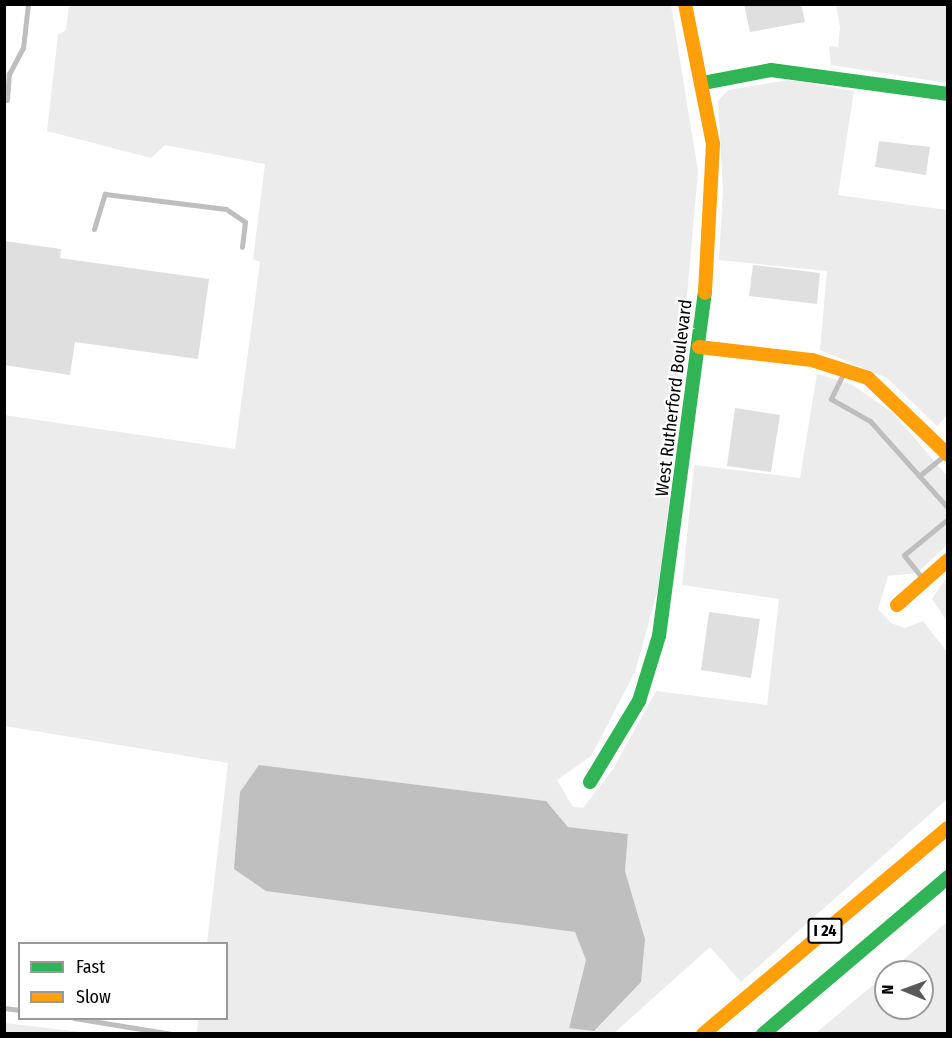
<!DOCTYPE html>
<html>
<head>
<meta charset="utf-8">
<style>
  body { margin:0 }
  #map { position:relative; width:952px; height:1038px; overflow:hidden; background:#fff; font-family:"Fira Sans Condensed",sans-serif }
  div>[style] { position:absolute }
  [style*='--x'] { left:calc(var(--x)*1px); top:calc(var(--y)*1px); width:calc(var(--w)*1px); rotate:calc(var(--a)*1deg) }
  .green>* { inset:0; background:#ececec }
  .water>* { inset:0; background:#bfbfbf }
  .building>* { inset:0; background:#dfdfdf }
  .lane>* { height:5px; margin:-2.5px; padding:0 2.5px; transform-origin:2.5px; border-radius:2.5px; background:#bebebe }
  .fast>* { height:14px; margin:-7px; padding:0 7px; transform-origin:7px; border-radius:7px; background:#30b455 }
  .slow>* { height:14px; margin:-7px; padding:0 7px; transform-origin:7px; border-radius:7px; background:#ff9f0a }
  span { translate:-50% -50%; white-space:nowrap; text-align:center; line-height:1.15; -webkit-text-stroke:4.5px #fff; paint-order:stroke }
  .shield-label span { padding:2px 4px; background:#fff; border:2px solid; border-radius:4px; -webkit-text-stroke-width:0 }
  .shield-label { font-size:16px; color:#000; font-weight:700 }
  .street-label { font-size:18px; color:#000 }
  .frame { position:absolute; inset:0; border:6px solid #000; pointer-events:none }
  .legend { position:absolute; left:18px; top:942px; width:210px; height:78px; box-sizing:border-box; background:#fff; border:2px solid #999; margin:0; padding:8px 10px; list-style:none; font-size:18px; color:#000 }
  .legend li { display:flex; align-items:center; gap:12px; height:30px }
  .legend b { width:30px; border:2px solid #999 }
  .north { position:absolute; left:874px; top:960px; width:60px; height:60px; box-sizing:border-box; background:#fff; border:2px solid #999; border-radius:50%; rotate:271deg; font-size:16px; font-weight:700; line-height:24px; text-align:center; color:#000 }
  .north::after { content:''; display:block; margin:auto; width:21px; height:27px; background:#595959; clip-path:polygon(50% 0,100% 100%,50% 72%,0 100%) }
</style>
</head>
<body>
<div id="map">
  <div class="green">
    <i style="clip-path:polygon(evenodd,69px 5px,671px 5px,698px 171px,669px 502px,658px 589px,635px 672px,591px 756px,557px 780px,573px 807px,583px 808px,613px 769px,656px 691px,767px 705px,779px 599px,682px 585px,694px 465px,800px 478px,817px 374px,851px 384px,893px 413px,947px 476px,947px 545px,917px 573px,888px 576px,878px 609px,891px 623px,905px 628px,923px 621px,947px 652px,947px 799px,741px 982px,710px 947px,614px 1033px,197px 1033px,198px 1019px,226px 1018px,226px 944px,207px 943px,228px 763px,5px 726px,4px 415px,235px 449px,260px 262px,253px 259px,265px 164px,165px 145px,151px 158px,47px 131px,58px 35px,66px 30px,69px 5px,545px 801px,568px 827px,628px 834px,625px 871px,645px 939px,569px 1027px,586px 960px,575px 932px,546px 927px,545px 801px)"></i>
    <i style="clip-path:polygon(836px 5px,947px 5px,947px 83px,831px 65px,829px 46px,838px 47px,840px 27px)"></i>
    <i style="clip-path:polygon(788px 80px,854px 91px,838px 195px,947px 210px,947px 415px,937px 426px,887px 378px,820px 350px,827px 271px,719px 260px,723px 190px,718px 101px,728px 90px)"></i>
    <i style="clip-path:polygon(947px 577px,948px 618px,946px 620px,932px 599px)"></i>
    <i style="clip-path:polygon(947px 922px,947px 1033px,816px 1033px,886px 974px,886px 1008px,922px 1008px,922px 972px,889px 972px)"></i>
    <i style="clip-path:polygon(5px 1023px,89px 1033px,5px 1033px)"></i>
  </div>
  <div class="water">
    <i style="clip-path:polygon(259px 765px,546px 801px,568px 827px,628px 834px,625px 871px,645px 939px,641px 982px,594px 1031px,569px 1028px,586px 960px,575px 932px,266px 891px,234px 869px,240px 792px)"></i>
  </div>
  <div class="building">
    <i style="clip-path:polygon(744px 4px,801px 4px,805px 22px,750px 32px)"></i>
    <i style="clip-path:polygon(879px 141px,930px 147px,926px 175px,875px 167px)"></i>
    <i style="clip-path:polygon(4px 241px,61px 249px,60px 258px,209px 279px,198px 359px,75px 342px,70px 375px,4px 365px)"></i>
    <i style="clip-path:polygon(753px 265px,820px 273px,817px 304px,749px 296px)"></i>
    <i style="clip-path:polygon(735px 408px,780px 415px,771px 472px,727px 466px)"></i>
    <i style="clip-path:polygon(709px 612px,760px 619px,751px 678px,701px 670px)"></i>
  </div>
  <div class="lane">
    <i style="--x:7;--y:100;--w:26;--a:-86"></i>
    <i style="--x:9;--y:74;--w:30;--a:-62"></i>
    <i style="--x:23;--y:48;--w:44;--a:-83.5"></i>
    <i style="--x:94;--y:229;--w:37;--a:-73"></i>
    <i style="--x:105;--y:194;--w:122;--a:7.1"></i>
    <i style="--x:226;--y:209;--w:23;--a:34"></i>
    <i style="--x:245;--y:222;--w:25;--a:97"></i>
    <i style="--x:844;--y:372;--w:30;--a:116"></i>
    <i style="--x:831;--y:399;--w:45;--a:29.4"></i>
    <i style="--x:870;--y:421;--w:117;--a:48.1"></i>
    <i style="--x:919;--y:476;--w:35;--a:-39"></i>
    <i style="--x:924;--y:580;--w:32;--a:-129"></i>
    <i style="--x:904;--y:555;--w:57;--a:-39.3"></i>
    <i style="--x:4;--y:1008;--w:16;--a:7"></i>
    <i style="--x:74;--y:1018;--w:99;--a:9.3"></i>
  </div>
  <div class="fast">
    <i style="--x:703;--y:83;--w:69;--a:-10.8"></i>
    <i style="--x:771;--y:70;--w:179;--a:7.7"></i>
    <i style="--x:590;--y:782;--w:95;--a:-58.8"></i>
    <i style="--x:639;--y:701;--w:68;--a:-72.9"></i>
    <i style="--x:659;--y:636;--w:346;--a:-82.4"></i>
    <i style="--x:763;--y:1034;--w:243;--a:-40.3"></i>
  </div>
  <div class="slow">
    <i style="--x:685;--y:4;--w:143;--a:78.7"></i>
    <i style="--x:713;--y:144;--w:149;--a:93.1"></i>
    <i style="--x:699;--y:347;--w:114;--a:6.6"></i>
    <i style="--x:812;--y:360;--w:59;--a:17.8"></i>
    <i style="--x:868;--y:378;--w:111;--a:43.9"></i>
    <i style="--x:897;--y:605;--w:68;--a:-41.4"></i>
    <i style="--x:703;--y:1034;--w:320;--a:-40.1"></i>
  </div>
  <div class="shield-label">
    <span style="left:825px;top:931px">I 24</span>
  </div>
  <div class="street-label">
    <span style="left:674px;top:398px;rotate:-83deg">West Rutherford Boulevard</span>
  </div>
  <div class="frame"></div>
  <ul class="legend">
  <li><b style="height:8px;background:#30b455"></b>Fast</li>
  <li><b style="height:8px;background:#ff9f0a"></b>Slow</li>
  </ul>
  <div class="north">N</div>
</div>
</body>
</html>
